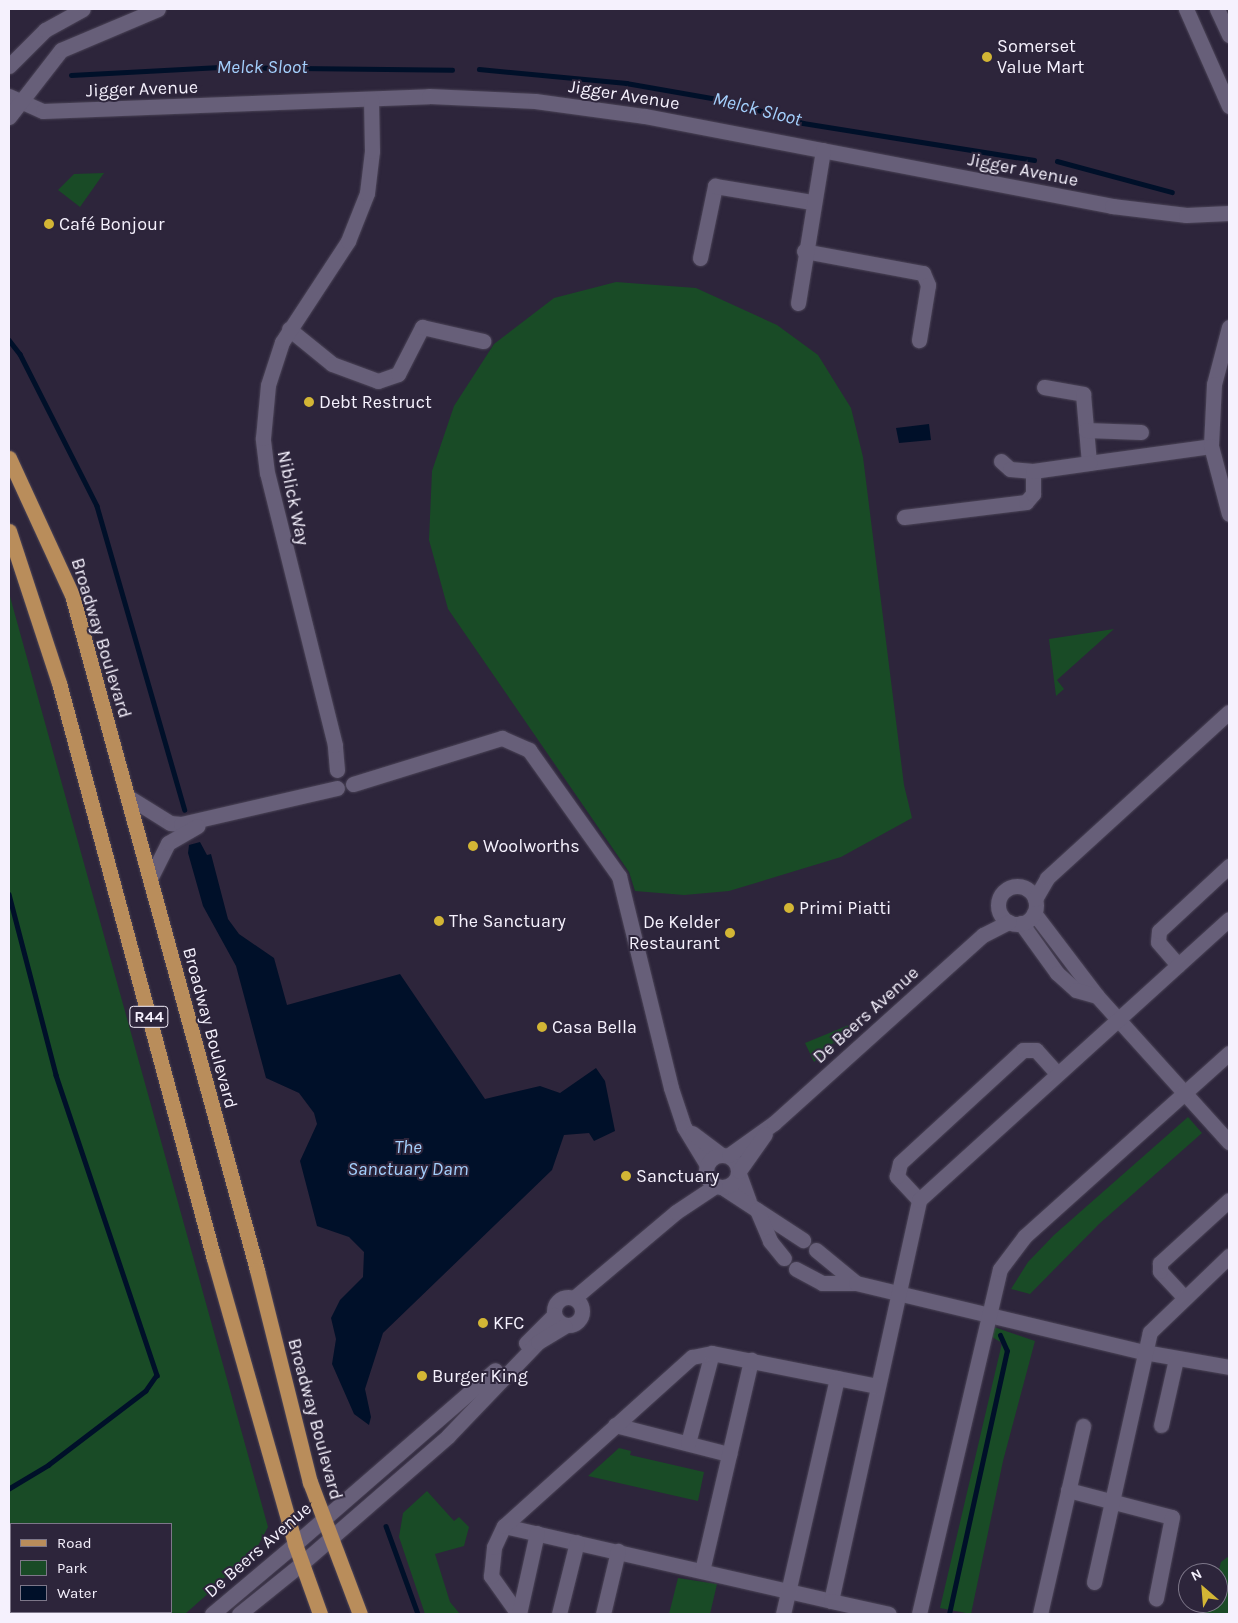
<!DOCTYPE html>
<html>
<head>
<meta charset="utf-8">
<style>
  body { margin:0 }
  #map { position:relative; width:1238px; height:1623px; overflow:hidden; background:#2d253b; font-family:Karla,sans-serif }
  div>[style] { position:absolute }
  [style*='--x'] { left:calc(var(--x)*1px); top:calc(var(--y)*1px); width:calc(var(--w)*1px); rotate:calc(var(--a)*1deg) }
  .green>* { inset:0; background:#194b26 }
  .water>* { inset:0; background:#001029 }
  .stream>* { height:4.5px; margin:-2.25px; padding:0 2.25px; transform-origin:2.25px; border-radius:2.25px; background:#001029 }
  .roads { filter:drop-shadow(0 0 1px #4b4457) drop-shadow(0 0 1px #4b4457) }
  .street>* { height:15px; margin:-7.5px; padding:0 7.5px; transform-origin:7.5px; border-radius:7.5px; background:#675f79 }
  .secondary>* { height:15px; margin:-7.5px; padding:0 7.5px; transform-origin:7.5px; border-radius:7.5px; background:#675f79 }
  .secondary>.ring { margin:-7.5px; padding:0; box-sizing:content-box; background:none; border:15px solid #675f79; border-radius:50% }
  .primary>* { height:15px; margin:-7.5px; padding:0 7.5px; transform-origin:7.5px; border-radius:7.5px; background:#b98d5b }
  .dots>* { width:14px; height:14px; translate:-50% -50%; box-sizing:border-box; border:2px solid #2d253b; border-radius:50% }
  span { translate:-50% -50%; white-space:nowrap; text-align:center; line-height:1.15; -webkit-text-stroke:4px #2d253b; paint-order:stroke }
  .shield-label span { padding:1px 4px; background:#2d253b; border:1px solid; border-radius:4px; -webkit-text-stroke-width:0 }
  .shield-label { font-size:16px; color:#f5f1fd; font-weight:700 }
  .poi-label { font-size:18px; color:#f5f1fd }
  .left { translate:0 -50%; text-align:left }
  .right { translate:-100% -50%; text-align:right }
  .street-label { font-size:18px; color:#f5f1fd }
  .water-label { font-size:19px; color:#a4d0fd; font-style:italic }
  .frame { position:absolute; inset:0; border:10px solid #f5f1fd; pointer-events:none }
  .legend { position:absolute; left:10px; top:1523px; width:162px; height:90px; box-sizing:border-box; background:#2d253b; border:1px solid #7d7789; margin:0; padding:6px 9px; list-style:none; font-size:15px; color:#f5f1fd }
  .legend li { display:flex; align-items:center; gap:10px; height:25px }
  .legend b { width:25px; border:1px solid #7d7789 }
  .north { position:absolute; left:1178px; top:1563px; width:50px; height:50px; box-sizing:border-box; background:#2d253b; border:1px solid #7d7789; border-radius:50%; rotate:333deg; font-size:14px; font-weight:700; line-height:20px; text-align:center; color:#f5f1fd }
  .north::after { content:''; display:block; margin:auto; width:18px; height:22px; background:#d3b635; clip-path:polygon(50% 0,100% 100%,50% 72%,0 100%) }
</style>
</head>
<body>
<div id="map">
  <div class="green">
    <i style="clip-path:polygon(104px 173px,80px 207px,58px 190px,74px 174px)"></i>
    <i style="clip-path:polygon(616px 282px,696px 288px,777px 325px,818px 355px,851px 408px,863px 457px,904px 785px,912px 818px,841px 857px,729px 891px,684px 895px,635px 891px,629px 872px,448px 609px,429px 540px,432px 471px,454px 406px,494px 344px,554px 298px)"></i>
    <i style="clip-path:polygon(evenodd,9px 593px,268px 1527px,254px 1553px,185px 1614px,9px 1614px,9px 593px,11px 1524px,171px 1524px,171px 1612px,11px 1612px,11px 1524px)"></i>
    <i style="clip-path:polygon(1114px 629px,1057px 680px,1064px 689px,1056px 696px,1049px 639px)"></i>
    <i style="clip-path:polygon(861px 1020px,814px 1062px,805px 1043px)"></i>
    <i style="clip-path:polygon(1188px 1117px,1202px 1133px,1099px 1224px,1030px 1294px,1011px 1289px,1028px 1262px,1054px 1235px)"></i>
    <i style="clip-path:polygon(994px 1327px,1035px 1341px,1003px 1461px,971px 1614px,940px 1608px,1002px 1343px,992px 1337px)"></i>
    <i style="clip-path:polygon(619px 1448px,631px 1451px,630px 1455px,704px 1472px,698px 1501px,588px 1476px)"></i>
    <i style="clip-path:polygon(427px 1491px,454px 1521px,459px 1517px,469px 1527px,464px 1546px,435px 1554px,450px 1602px,460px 1614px,425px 1614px,399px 1537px,403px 1513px)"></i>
    <i style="clip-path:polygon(1229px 1556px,1229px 1614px,1200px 1614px,1210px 1603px,1218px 1603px,1218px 1573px,1221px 1562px)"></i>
    <i style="clip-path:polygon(678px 1578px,717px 1584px,710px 1614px,669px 1614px)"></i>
  </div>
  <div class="water">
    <i style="clip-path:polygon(929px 424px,931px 440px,899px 443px,896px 428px)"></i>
    <i style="clip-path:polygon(200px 842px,207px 855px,211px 854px,228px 919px,239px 934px,274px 958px,287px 1005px,400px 974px,485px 1099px,540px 1086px,560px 1093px,596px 1068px,605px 1081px,615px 1131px,594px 1141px,589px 1133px,564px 1135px,552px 1170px,383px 1333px,365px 1389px,371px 1417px,369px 1425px,354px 1414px,332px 1364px,336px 1339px,331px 1318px,340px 1300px,363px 1277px,364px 1252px,349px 1237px,317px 1226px,300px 1161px,317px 1124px,314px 1113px,299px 1093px,266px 1078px,236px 966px,203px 906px,188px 853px,189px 845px)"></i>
  </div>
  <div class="stream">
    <i style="--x:479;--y:69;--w:148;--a:5.4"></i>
    <i style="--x:626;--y:83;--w:98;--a:9.9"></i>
    <i style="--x:723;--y:100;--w:83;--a:16"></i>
    <i style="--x:803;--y:123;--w:234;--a:9.1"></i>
    <i style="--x:71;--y:75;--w:149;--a:-3.1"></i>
    <i style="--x:220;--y:67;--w:232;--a:0.7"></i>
    <i style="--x:1057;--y:161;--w:119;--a:15.1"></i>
    <i style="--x:9;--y:340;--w:18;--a:52"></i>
    <i style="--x:20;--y:354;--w:170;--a:63.1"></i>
    <i style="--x:97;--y:506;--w:316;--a:73.9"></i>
    <i style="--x:9;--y:894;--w:187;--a:75.4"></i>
    <i style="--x:56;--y:1075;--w:317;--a:71.4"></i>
    <i style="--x:157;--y:1375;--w:19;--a:125"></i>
    <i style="--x:146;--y:1391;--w:122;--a:142.7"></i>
    <i style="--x:49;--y:1465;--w:47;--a:149"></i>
    <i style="--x:386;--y:1526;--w:94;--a:70"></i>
    <i style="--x:949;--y:1614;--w:269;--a:-77.6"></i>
    <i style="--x:1007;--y:1351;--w:17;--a:-114"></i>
  </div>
  <div class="roads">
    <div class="street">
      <i style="--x:9;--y:96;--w:37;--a:24"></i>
      <i style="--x:43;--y:111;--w:386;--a:-2.2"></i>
      <i style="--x:429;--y:96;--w:106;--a:2.7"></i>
      <i style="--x:535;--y:101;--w:111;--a:7.8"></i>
      <i style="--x:645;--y:116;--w:476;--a:10.9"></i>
      <i style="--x:1112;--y:206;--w:75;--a:6.9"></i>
      <i style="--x:1186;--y:215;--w:43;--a:-2.7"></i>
      <i style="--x:804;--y:251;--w:121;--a:10.5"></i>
      <i style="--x:923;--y:273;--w:13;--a:67"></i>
      <i style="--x:928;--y:285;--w:56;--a:99.3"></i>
      <i style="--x:700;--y:258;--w:74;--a:-78.2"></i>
      <i style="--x:715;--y:186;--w:98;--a:9.4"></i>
      <i style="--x:798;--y:303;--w:155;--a:-80.7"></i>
      <i style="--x:289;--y:329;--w:55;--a:39.1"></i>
      <i style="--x:332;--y:364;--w:49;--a:20.3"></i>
      <i style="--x:378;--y:381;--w:21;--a:-19"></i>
      <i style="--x:398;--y:374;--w:53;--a:-62.9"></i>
      <i style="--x:422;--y:327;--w:63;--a:12.9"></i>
      <i style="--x:1044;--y:387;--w:40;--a:10"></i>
      <i style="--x:1083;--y:394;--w:69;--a:85"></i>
      <i style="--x:1089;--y:463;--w:123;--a:-7.9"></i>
      <i style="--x:1086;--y:430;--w:55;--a:2.1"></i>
      <i style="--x:1001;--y:461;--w:12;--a:42"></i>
      <i style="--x:1010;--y:469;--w:23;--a:5"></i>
      <i style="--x:904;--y:517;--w:123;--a:-7"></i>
      <i style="--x:1026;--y:502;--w:11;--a:-49"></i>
      <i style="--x:1033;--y:494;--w:23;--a:-90"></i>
      <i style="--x:1033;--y:471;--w:57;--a:-8.1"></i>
      <i style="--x:337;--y:770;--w:25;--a:-95"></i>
      <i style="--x:335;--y:745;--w:280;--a:-104"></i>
      <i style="--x:267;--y:473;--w:35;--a:-97"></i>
      <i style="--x:263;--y:438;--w:53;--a:-84.6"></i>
      <i style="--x:268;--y:385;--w:45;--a:-72"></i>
      <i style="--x:282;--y:342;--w:121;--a:-56.8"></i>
      <i style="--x:348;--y:241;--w:52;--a:-68.4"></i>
      <i style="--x:367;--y:193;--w:42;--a:-83.2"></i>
      <i style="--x:372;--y:151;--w:52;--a:-91.1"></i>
      <i style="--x:353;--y:784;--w:156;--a:-17.2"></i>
      <i style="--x:502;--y:738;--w:30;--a:24"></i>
      <i style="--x:529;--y:750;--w:155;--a:54.5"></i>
      <i style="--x:619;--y:876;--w:218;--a:76.2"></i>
      <i style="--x:671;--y:1088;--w:41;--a:71.6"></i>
      <i style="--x:684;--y:1127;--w:44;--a:58.8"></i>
      <i style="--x:130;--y:798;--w:47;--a:32"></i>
      <i style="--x:170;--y:823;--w:11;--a:5"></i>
      <i style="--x:181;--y:824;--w:160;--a:-13"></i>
      <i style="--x:150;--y:879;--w:40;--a:-63.4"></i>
      <i style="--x:168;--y:843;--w:34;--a:-30"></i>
      <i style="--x:1034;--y:913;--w:104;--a:52.8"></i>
      <i style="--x:1097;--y:996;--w:197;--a:47.9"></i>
      <i style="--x:1021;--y:923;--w:62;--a:54.2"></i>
      <i style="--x:1057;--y:973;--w:25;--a:42"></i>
      <i style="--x:1076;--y:990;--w:22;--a:16"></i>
      <i style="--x:1178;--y:965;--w:30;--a:-131"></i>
      <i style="--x:1158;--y:942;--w:11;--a:-85"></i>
      <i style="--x:1159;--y:931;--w:96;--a:-42.9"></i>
      <i style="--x:692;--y:1133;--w:35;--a:37"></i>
      <i style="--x:739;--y:1174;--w:29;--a:70"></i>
      <i style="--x:722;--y:1187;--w:97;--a:33.2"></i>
      <i style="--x:919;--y:1200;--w:33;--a:-133"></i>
      <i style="--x:897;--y:1176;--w:13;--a:-77"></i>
      <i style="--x:900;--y:1163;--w:167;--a:-42.6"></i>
      <i style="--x:1023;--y:1050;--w:13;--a:0"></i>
      <i style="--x:1036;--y:1050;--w:31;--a:48"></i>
      <i style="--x:757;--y:1210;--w:34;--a:67"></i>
      <i style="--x:770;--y:1241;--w:22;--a:51"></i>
      <i style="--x:816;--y:1250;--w:52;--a:39.5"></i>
      <i style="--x:796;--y:1269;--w:30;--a:28"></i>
      <i style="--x:822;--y:1283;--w:34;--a:0"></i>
      <i style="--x:856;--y:1283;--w:296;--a:13.5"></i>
      <i style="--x:1144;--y:1352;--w:86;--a:10"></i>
      <i style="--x:1183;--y:1296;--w:34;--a:-133"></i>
      <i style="--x:1160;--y:1271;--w:8;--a:-90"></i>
      <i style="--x:1160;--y:1263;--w:93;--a:-42.4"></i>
      <i style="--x:615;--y:1425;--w:118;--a:14.3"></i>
      <i style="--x:1161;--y:1425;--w:68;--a:-77.2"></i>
      <i style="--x:688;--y:1443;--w:93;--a:-75.1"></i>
      <i style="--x:1068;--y:1490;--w:107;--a:14.6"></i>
      <i style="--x:1172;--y:1517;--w:83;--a:101.2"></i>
      <i style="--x:504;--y:1526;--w:335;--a:12.9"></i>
      <i style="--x:831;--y:1601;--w:411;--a:-77.6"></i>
      <i style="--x:919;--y:1200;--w:418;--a:-42.2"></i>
      <i style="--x:702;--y:1571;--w:217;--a:-76.9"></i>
      <i style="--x:1094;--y:1582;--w:256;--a:-77.4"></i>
      <i style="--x:1150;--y:1332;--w:110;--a:-43.9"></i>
      <i style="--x:831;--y:1601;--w:59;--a:12.6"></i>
      <i style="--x:212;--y:1614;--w:109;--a:-40.1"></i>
      <i style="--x:239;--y:1614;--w:80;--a:-38.9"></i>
      <i style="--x:518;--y:1614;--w:47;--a:-125.4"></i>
      <i style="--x:491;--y:1576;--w:29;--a:-84"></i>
      <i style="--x:494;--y:1547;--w:23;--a:-65"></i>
      <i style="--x:504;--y:1526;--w:253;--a:-42"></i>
      <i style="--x:692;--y:1357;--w:20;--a:-11"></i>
      <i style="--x:712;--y:1353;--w:168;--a:11.3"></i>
      <i style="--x:519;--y:1614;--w:83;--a:-77.5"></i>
      <i style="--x:559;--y:1614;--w:74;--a:-76"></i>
      <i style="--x:603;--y:1614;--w:65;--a:-76.6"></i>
      <i style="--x:783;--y:1614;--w:242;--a:-77.1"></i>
      <i style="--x:919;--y:1614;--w:354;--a:-76.8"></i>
      <i style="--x:1000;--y:1269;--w:41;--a:-52.9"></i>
      <i style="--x:1025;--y:1236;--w:274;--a:-41.9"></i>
      <i style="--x:1040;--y:1614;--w:193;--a:-77.1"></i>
    </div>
    <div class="secondary">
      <i style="--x:1186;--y:9;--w:106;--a:66.1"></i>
      <i style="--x:1217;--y:9;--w:29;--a:65"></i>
      <i style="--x:9;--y:66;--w:51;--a:-45"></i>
      <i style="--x:45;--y:30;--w:43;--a:-28.9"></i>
      <i style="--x:9;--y:117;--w:85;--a:-52.2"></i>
      <i style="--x:61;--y:50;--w:105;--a:-22.9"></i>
      <i style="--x:1229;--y:327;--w:59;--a:104.7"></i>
      <i style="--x:1214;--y:384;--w:62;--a:92.8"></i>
      <i style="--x:1211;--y:446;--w:70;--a:75.2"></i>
      <i class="ring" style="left:998px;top:886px;width:23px;height:23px"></i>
      <i style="--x:1035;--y:899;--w:24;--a:-60"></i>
      <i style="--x:1047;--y:878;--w:246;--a:-42.4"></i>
      <i class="ring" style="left:706px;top:1155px;width:17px;height:17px"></i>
      <i style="--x:729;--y:1155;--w:55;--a:-35.4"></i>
      <i style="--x:774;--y:1123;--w:281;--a:-42"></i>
      <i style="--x:983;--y:935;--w:29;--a:-27"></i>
      <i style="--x:739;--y:1171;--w:45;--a:-54.9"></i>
      <i class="ring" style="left:554px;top:1297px;width:13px;height:13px"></i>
      <i style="--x:574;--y:1298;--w:133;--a:-40.1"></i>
      <i style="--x:676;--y:1212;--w:47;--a:-33.7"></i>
      <i style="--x:526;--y:1343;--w:40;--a:-45"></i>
      <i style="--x:295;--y:1544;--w:265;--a:-41"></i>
      <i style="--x:301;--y:1564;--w:195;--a:-41"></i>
      <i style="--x:448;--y:1436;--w:130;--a:-46.2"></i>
      <i style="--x:538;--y:1342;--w:31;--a:-31"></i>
    </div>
    <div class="primary">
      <i style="--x:9;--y:458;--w:151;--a:65.3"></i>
      <i style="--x:72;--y:595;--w:700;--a:74.67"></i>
      <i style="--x:257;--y:1270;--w:219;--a:76"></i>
      <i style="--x:310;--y:1482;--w:141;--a:69.3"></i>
      <i style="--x:9;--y:531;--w:160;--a:71.8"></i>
      <i style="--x:59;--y:683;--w:596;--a:74.94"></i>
      <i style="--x:214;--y:1259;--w:296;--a:74.1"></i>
      <i style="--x:295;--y:1544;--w:74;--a:70.3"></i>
    </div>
  </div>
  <div class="dots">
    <i style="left:987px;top:57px;background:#d3b635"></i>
    <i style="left:49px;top:224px;background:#d3b635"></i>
    <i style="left:309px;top:402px;background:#d3b635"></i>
    <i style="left:473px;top:846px;background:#d3b635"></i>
    <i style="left:789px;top:908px;background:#d3b635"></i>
    <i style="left:439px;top:921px;background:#d3b635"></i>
    <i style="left:730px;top:933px;background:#d3b635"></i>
    <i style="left:542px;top:1027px;background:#d3b635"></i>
    <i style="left:626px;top:1176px;background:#d3b635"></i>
    <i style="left:483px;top:1323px;background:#d3b635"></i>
    <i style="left:422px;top:1376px;background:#d3b635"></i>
  </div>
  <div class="shield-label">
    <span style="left:149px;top:1017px">R44</span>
  </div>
  <div class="poi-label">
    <span class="left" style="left:997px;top:57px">Somerset<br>Value Mart</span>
    <span class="left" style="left:59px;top:224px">Café Bonjour</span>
    <span class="left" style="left:319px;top:402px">Debt Restruct</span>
    <span class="left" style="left:483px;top:846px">Woolworths</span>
    <span class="left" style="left:799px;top:908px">Primi Piatti</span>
    <span class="left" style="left:449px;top:921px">The Sanctuary</span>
    <span class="right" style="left:720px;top:933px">De Kelder<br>Restaurant</span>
    <span class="left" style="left:552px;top:1027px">Casa Bella</span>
    <span class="left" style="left:636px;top:1176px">Sanctuary</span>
    <span class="left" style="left:493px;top:1323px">KFC</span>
    <span class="left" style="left:432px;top:1376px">Burger King</span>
  </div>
  <div class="street-label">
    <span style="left:142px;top:89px;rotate:-2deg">Jigger Avenue</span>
    <span style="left:624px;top:95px;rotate:9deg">Jigger Avenue</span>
    <span style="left:1023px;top:170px;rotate:11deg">Jigger Avenue</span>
    <span style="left:293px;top:498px;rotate:78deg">Niblick Way</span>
    <span style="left:101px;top:638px;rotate:73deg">Broadway Boulevard</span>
    <span style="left:866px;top:1015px;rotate:-42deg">De Beers Avenue</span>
    <span style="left:210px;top:1028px;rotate:75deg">Broadway Boulevard</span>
    <span style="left:315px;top:1419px;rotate:75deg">Broadway Boulevard</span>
    <span style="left:258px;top:1550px;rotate:-41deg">De Beers Avenue</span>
  </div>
  <div class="water-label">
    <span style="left:262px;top:68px">Melck Sloot</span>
    <span style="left:757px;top:110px;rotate:14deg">Melck Sloot</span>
    <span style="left:408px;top:1159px">The<br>Sanctuary Dam</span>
  </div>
  <div class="frame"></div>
  <ul class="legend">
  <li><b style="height:6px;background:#b98d5b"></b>Road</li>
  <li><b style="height:14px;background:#194b26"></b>Park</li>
  <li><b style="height:14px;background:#001029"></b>Water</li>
  </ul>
  <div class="north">N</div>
</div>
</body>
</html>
